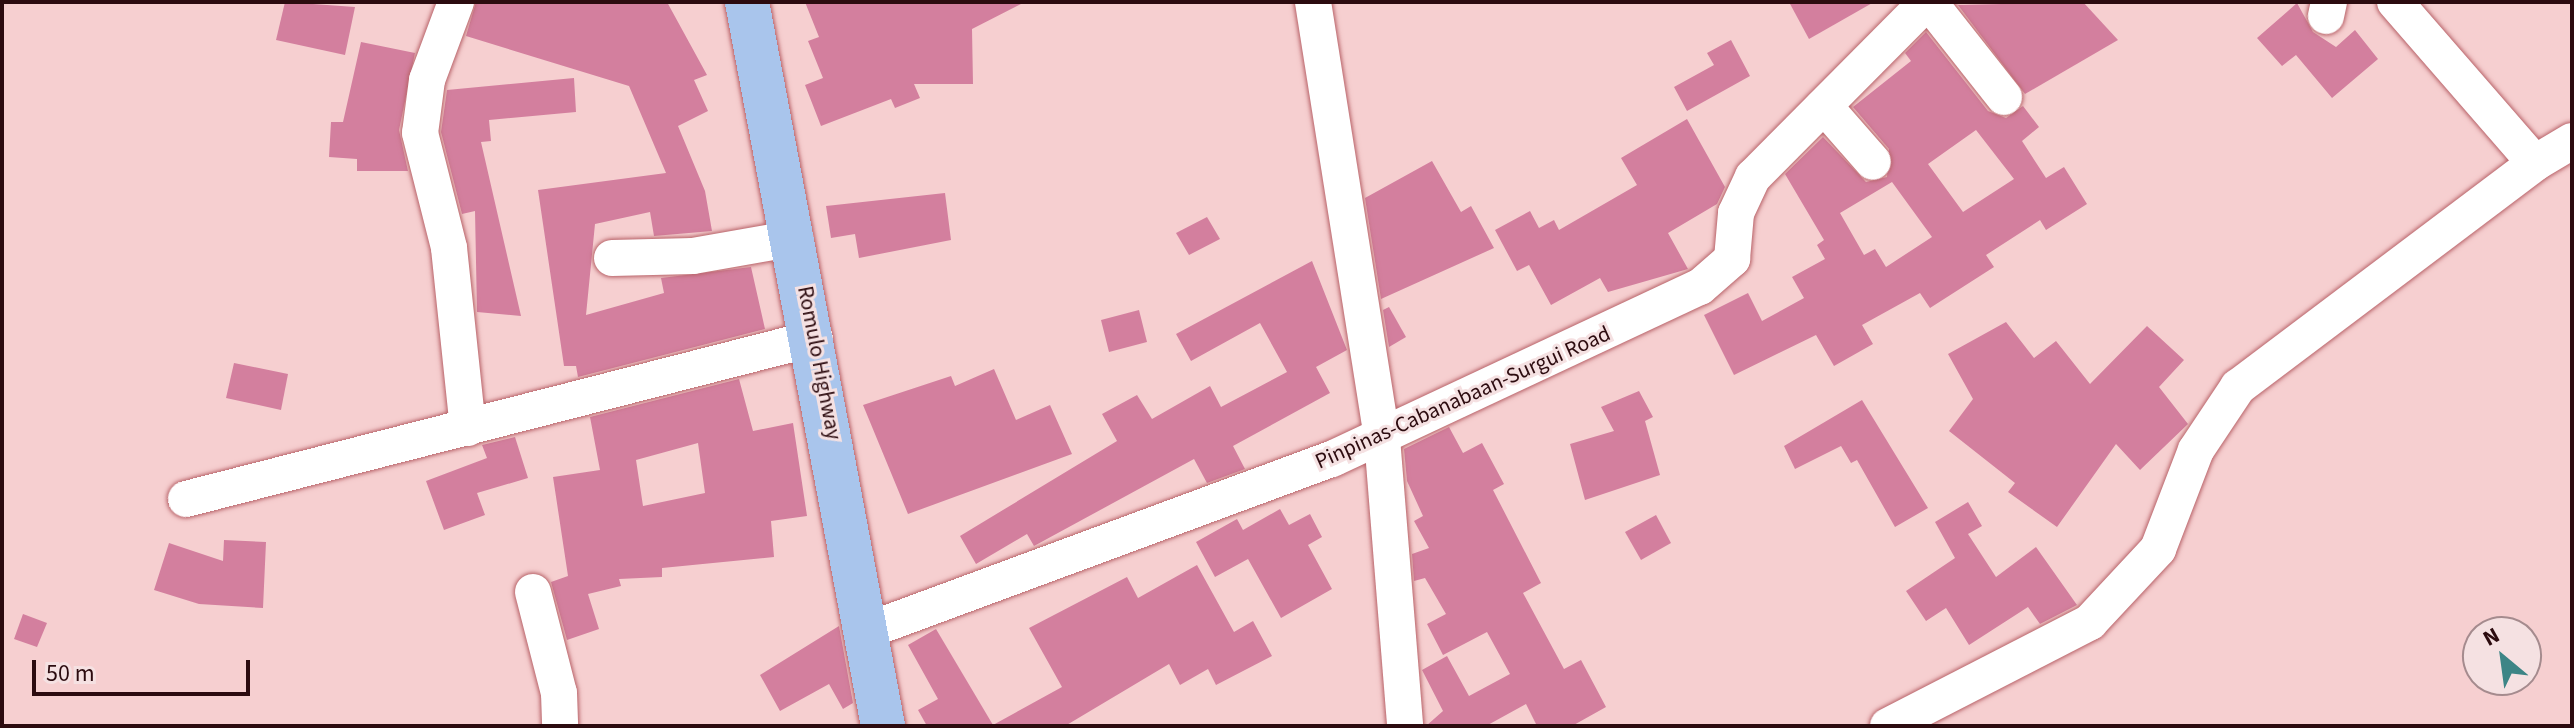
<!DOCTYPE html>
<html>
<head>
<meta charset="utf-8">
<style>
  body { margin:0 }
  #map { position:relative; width:2574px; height:728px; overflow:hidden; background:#f6cfd0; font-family:"Source Sans 3",sans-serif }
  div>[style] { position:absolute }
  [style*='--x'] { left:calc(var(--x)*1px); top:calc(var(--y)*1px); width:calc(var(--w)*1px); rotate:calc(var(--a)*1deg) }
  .building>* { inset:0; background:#d37f9e }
  .roads { filter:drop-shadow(0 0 2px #b86369) drop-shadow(0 0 2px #b86369) }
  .minor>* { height:36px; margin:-18px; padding:0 18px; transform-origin:18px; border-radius:18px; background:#fff }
  .highway>* { height:44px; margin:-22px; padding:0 22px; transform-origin:22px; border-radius:22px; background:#a9c5ec }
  span { translate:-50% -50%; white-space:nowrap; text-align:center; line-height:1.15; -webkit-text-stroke:6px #f5e1e2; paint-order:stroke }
  .street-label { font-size:22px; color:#2c0b0f }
  .frame { position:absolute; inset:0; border:4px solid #2c0b0f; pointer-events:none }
  .north { position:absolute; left:2462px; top:616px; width:80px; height:80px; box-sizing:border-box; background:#f5e1e2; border:2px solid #a58b8e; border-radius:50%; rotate:331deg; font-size:22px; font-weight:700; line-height:32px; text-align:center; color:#2c0b0f }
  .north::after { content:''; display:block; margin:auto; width:28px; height:36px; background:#3d8586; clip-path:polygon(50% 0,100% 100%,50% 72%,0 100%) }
  .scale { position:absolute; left:32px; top:660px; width:218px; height:36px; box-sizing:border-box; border:4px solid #2c0b0f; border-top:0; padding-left:10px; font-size:24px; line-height:28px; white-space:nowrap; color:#2c0b0f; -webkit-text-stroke:6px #f5e1e2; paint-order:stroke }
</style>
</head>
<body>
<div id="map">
  <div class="building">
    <i style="clip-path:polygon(285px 2px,355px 7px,345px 55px,276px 40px)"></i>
    <i style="clip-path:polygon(476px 2px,667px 2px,707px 75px,694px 80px,708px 111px,678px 126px,705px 191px,712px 231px,654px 236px,650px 212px,595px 224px,586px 315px,664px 293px,661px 278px,751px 267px,765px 329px,578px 377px,576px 366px,564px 366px,538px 190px,666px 173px,629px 86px,466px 36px)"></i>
    <i style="clip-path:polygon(805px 2px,1025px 2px,972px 29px,973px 84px,914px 84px,920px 98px,895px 108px,891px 99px,821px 126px,805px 85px,823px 78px,808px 41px,819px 37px)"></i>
    <i style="clip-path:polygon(1789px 2px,1874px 2px,1809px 39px)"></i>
    <i style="clip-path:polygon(2083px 2px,2118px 40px,2025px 94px,1958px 5px)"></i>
    <i style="clip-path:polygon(2297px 3px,2313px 32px,2336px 47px,2355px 30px,2378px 59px,2332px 98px,2296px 55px,2282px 66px,2257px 38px)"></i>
    <i style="clip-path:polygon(evenodd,1926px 32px,1988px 111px,2006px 118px,2023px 106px,2039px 127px,2022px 141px,2046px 178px,2064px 167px,2087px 204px,2046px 230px,2040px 220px,1986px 255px,1994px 267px,1930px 308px,1920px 293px,1862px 325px,1873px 344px,1834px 366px,1816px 335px,1734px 375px,1704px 315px,1748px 293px,1762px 321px,1804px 298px,1792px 277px,1825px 259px,1817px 245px,1824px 240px,1785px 174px,1823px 137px,1866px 182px,1887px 177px,1889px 149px,1853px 107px,1911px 61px,1905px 53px,1926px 32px,1976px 130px,2014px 179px,1963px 212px,1928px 164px,1976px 130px,1926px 32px,1892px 182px,1932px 237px,1886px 267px,1875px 249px,1864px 255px,1840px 213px,1892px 182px)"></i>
    <i style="clip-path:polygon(1731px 40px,1750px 76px,1687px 111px,1674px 87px,1714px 65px,1707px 53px)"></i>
    <i style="clip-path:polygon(361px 42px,415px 53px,399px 130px,408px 171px,357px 171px,357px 159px,329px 157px,331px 122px,343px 122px)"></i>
    <i style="clip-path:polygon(574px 78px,576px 112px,489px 120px,491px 141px,481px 142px,521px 316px,477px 312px,475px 211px,462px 214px,441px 132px,447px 90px)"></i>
    <i style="clip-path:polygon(1687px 119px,1725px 187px,1717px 204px,1668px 233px,1688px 269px,1608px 292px,1600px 278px,1551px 305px,1529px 265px,1517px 271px,1495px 230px,1530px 211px,1539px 228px,1554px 220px,1559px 230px,1637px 185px,1621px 158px)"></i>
    <i style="clip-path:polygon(1432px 161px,1461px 212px,1471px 206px,1494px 248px,1381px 299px,1365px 198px)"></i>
    <i style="clip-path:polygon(945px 193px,951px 240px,859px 258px,855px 234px,831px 238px,826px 206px)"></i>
    <i style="clip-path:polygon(1207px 217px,1220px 239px,1189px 255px,1176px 233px)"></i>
    <i style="clip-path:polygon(1312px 261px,1347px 350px,1316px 367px,1330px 393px,1233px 446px,1245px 469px,1207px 483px,1194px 459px,1034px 546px,1027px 534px,976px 564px,960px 536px,1117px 441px,1102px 414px,1137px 395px,1152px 419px,1210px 386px,1221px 407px,1287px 372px,1260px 323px,1191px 361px,1176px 334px)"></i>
    <i style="clip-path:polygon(1389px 307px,1406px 337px,1389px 347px,1383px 310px)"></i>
    <i style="clip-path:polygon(1139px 310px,1147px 342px,1109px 352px,1101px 320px)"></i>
    <i style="clip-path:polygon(2006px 322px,2034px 358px,2056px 341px,2090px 384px,2147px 326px,2184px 360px,2159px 387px,2188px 424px,2140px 470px,2116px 444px,2057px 527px,2008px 492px,2015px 483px,1949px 431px,1973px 399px,1948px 354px)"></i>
    <i style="clip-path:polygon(234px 363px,288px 374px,281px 410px,226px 398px)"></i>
    <i style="clip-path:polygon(994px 369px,1016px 420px,1050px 405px,1072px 454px,908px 514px,863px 405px,951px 376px,955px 386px)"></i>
    <i style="clip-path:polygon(evenodd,739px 379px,753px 431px,793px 423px,807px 516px,771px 521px,774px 557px,662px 568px,662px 577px,619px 579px,621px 586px,588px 594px,599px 629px,567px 640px,551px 582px,568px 576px,553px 477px,600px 470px,590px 417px,739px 379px,698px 443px,705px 493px,643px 506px,636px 460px,698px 443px)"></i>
    <i style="clip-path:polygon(1639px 391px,1653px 417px,1645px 421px,1660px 475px,1585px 500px,1570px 444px,1614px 431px,1601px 407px)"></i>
    <i style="clip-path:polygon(1862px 400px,1928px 508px,1895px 527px,1857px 460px,1851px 463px,1841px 446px,1795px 469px,1784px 446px)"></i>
    <i style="clip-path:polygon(1449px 427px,1463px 453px,1482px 443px,1504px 484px,1493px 490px,1541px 583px,1523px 593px,1564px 669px,1581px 660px,1606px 707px,1572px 726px,1537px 726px,1526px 704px,1486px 726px,1426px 726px,1443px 711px,1422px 670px,1447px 656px,1469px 696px,1510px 674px,1487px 632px,1443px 655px,1427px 624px,1446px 614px,1425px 578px,1414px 581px,1412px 554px,1429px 548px,1414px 521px,1423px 516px,1407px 481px,1404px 449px)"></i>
    <i style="clip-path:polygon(515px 437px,528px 478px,477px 493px,485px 515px,444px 530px,426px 481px,487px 458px,482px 445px)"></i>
    <i style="clip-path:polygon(1968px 502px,1982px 526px,1968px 534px,1996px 577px,2036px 547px,2077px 605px,2040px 624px,2028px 607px,1969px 645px,1946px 608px,1926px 621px,1906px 591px,1955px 558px,1935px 522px)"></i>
    <i style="clip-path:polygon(1280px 509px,1289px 525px,1310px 514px,1322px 537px,1308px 545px,1332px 589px,1281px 618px,1248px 559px,1215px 577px,1196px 542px,1237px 519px,1243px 530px)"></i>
    <i style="clip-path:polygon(1656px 515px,1671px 543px,1641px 560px,1625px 532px)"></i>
    <i style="clip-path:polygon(224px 540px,266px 542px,263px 608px,199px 604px,154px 590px,169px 543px,223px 561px)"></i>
    <i style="clip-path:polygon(1197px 565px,1234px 632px,1253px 621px,1272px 656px,1216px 685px,1208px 669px,1180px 685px,1169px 664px,1065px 726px,927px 726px,918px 710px,938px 699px,908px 645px,936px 629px,993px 725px,1062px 687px,1029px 628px,1127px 577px,1138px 598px)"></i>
    <i style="clip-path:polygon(23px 614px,47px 623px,37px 647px,14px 639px)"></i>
    <i style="clip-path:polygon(839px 626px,853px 703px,843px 709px,829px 684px,780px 711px,760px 675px)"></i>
  </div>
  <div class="roads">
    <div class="minor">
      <i style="--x:456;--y:2;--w:83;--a:110.4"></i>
      <i style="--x:427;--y:80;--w:53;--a:97.5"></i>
      <i style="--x:420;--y:133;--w:119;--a:75.8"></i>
      <i style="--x:449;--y:248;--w:181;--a:84"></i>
      <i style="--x:1313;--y:2;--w:441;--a:81"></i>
      <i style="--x:1382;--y:438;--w:289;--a:85.4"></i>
      <i style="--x:1929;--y:2;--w:121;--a:51.7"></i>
      <i style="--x:2395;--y:2;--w:213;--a:49"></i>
      <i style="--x:2535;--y:163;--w:43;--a:-30.7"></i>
      <i style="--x:2326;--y:16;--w:14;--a:-78"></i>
      <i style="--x:1824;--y:106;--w:74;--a:48.8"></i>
      <i style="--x:612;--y:258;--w:81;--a:-1.4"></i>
      <i style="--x:693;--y:256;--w:104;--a:-10"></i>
      <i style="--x:186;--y:499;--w:649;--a:-14.36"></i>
      <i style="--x:533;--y:592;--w:104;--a:75.6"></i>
      <i style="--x:559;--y:693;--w:33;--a:88"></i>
      <i style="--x:869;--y:630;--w:494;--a:-20.3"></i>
      <i style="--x:1332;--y:459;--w:406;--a:-25.1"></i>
      <i style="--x:1700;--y:287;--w:43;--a:-41.2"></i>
      <i style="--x:1732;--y:259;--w:46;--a:-85"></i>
      <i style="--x:1736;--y:213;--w:40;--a:-65"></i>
      <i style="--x:1753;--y:177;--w:247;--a:-45.2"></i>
      <i style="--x:1888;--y:726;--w:227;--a:-27.2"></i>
      <i style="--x:2090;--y:622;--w:100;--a:-47"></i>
      <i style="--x:2158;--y:549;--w:106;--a:-69"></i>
      <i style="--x:2196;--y:450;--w:76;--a:-56.3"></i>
      <i style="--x:2238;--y:387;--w:372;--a:-37"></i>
    </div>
    <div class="highway">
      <i style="--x:747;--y:2;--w:737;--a:79.36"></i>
    </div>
  </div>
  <div class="street-label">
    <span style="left:819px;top:363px;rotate:79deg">Romulo Highway</span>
    <span style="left:1463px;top:398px;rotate:-24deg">Pinpinas-Cabanabaan-Surgui Road</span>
  </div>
  <div class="frame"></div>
  <div class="north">N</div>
  <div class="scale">50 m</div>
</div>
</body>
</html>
